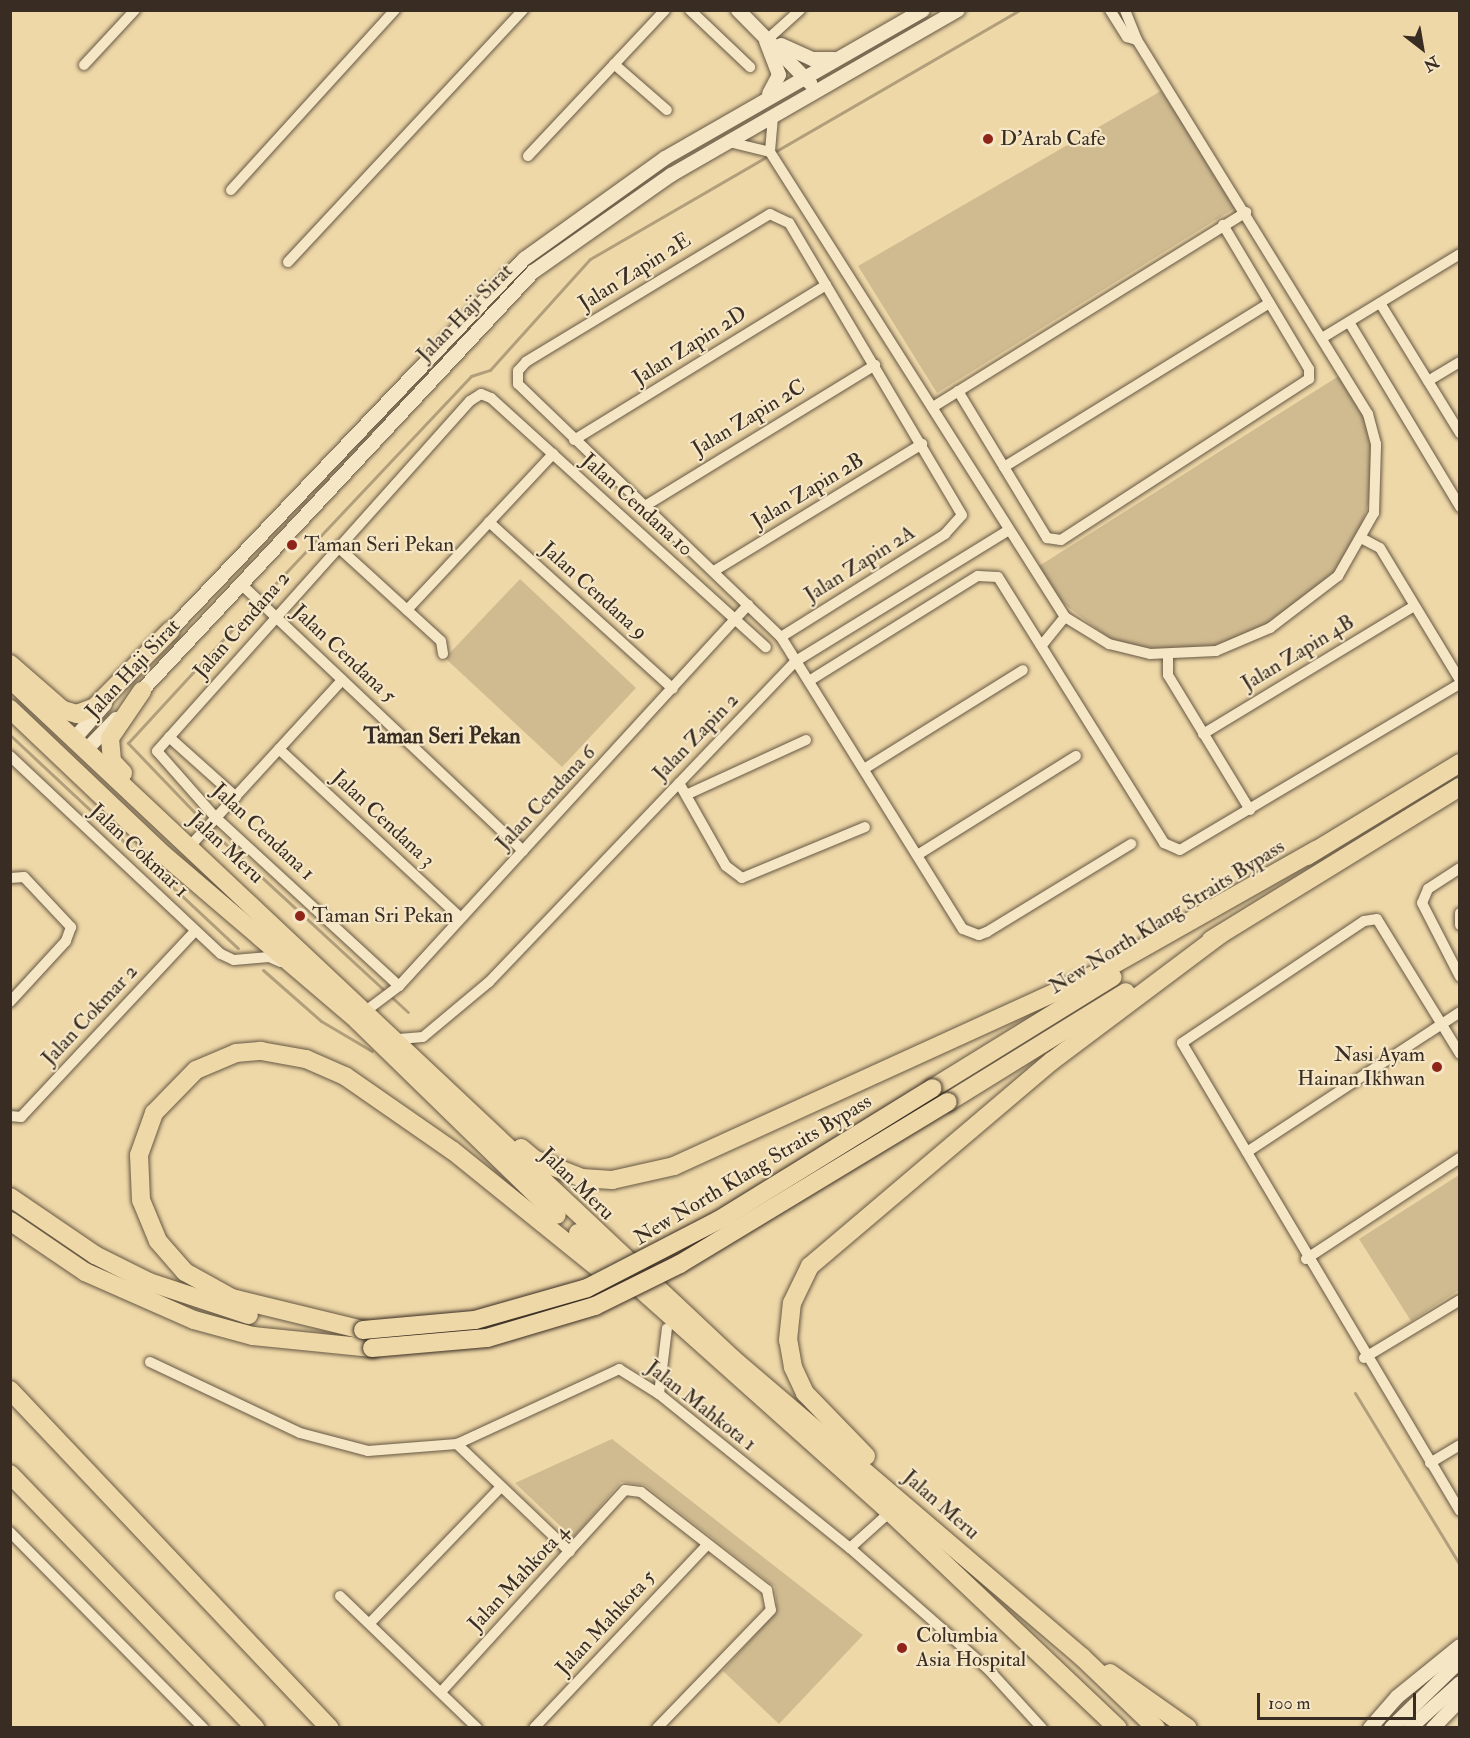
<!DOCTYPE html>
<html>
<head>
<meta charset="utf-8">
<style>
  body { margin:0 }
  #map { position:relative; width:1470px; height:1738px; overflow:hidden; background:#efd8a8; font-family:"IM FELL Double Pica",serif }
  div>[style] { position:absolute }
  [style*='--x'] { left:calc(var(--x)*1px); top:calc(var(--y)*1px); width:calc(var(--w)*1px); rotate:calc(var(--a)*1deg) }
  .green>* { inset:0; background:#d0bb91 }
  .stream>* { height:3px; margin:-1.5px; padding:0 1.5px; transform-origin:1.5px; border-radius:1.5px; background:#b19e7b }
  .roads { filter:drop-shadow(0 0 2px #665844) drop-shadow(0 0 2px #665844) }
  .street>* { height:10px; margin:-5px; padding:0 5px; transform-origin:5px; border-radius:5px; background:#f5e6c6 }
  .secondary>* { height:14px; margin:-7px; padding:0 7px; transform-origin:7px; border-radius:7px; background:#f5e6c6 }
  .highway>* { height:18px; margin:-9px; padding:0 9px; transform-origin:9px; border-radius:9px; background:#efd8a8 }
  .bridges { filter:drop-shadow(0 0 2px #392d23) drop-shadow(0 0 2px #392d23) }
  .highway-bridge>* { height:18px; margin:-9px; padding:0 9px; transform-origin:9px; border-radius:9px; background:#efd8a8 }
  .dots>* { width:16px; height:16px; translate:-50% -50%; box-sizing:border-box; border:3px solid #f5e6c6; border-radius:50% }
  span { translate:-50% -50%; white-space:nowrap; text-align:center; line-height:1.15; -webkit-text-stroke:4.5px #f5e6c6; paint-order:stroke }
  .poi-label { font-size:21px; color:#392d23 }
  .left { translate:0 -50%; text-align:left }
  .right { translate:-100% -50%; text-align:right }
  .street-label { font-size:21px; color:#392d23 }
  .neighbourhood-label { font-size:22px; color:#392d23; font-weight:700 }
  .frame { position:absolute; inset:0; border:12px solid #392d23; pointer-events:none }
  .north { position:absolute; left:1392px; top:18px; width:60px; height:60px; -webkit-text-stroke:4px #f5e6c6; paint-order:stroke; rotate:149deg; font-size:16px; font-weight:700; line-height:24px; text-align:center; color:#392d23 }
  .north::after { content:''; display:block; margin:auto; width:21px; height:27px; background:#392d23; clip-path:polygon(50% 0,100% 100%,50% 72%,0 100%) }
  .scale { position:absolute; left:1257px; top:1693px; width:159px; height:27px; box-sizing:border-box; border:3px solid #392d23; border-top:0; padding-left:8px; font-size:18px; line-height:21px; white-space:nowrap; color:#392d23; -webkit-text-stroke:4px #f5e6c6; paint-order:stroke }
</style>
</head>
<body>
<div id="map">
  <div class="green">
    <i style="clip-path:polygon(1161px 91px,1238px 206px,937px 393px,858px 266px)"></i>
    <i style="clip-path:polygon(1342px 374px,1366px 415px,1375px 480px,1358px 538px,1336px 574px,1268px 625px,1215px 648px,1151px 651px,1109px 638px,1055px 597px,1039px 566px)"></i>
    <i style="clip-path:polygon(520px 579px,636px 688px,562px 767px,445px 658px)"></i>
    <i style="clip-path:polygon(1459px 1175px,1459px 1290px,1411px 1321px,1359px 1239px)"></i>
    <i style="clip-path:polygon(612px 1439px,863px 1635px,779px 1724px,723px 1671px,777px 1610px,775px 1587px,645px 1485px,621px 1482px,573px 1538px,515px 1483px)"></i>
  </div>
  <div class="stream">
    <i style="--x:261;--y:599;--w:306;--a:-46.7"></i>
    <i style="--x:471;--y:376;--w:20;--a:-18"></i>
    <i style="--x:490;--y:370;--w:149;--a:-48"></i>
    <i style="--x:590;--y:259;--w:496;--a:-30.1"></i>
    <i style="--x:10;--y:735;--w:312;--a:43.1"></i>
    <i style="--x:197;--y:815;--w:100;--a:-133.8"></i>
    <i style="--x:128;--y:743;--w:189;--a:-47.4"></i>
    <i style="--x:216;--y:835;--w:261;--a:42.7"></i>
    <i style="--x:263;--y:970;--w:77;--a:41.3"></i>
    <i style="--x:321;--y:1021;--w:59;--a:30.5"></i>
    <i style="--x:1355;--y:1393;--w:202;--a:58.6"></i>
  </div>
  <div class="roads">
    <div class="street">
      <i style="--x:690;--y:10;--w:83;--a:43.5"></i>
      <i style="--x:1110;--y:10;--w:32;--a:58"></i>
      <i style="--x:1127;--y:37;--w:10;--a:17"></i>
      <i style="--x:769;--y:38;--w:42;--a:-42.1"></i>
      <i style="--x:614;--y:64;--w:70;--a:41"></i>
      <i style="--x:84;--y:65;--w:75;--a:-47.2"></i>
      <i style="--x:773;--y:117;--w:35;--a:95"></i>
      <i style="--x:770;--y:152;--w:551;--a:57.61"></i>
      <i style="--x:1065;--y:617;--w:52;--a:31.5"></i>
      <i style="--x:1109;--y:644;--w:42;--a:13.7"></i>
      <i style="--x:1150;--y:654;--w:66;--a:-2.6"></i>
      <i style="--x:1216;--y:651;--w:59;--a:-23.1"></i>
      <i style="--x:1270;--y:628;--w:86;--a:-37.4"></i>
      <i style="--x:1338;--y:576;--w:73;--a:-60.3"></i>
      <i style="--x:1374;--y:513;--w:69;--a:-88.3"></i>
      <i style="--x:1376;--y:444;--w:31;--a:-105"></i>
      <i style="--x:1368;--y:414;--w:440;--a:-121.7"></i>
      <i style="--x:1137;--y:40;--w:32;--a:-112"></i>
      <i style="--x:729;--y:142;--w:42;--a:13.7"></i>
      <i style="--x:528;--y:156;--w:200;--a:-46.8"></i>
      <i style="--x:231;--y:190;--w:244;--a:-47.7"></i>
      <i style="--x:288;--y:262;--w:345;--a:-47"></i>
      <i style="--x:1380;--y:303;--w:153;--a:58.4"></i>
      <i style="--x:1349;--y:322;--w:216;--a:59"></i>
      <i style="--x:1322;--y:338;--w:162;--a:-31.3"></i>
      <i style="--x:1428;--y:381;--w:37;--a:-31"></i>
      <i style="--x:958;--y:391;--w:172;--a:58.8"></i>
      <i style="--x:1047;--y:538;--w:14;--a:8"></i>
      <i style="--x:1061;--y:540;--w:296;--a:-33"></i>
      <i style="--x:1309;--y:379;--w:10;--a:-90"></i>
      <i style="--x:1309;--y:369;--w:168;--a:-120.8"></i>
      <i style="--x:933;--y:407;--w:369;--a:-31.9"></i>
      <i style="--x:574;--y:440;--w:296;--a:-31.6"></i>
      <i style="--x:1004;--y:467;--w:312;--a:-31.7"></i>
      <i style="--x:645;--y:506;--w:270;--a:-31.5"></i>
      <i style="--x:489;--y:522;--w:248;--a:42.2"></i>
      <i style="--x:1363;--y:539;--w:19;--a:28"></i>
      <i style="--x:1380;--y:548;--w:154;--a:58.8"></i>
      <i style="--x:338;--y:547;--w:139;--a:42.4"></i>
      <i style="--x:441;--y:641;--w:13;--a:81"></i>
      <i style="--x:714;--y:571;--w:244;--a:-31.4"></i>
      <i style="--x:242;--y:585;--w:387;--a:43.4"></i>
      <i style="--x:407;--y:610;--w:214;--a:-46.9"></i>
      <i style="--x:781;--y:637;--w:194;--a:-32.1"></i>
      <i style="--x:945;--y:534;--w:25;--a:-48"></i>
      <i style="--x:962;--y:515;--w:339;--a:-120.6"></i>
      <i style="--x:789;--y:223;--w:21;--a:-155"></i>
      <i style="--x:770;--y:214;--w:285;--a:148.8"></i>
      <i style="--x:526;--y:362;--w:12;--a:132"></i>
      <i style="--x:518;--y:371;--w:13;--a:90"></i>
      <i style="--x:518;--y:384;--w:365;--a:43.9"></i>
      <i style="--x:781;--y:637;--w:344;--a:58.1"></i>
      <i style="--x:963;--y:929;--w:17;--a:21"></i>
      <i style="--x:979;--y:935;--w:9;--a:-21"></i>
      <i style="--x:987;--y:932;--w:169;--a:-31.4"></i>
      <i style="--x:1042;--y:645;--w:36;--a:-51"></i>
      <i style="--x:1168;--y:656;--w:19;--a:90"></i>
      <i style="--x:1168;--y:675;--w:158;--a:58.7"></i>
      <i style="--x:809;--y:681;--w:199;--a:-31.9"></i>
      <i style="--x:978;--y:576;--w:20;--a:3"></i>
      <i style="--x:998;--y:577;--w:314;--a:58"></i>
      <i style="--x:1164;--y:843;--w:17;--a:24"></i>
      <i style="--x:1180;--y:850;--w:326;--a:-30.7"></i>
      <i style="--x:1203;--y:734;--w:245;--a:-31.2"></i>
      <i style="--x:169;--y:737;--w:90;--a:41.8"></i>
      <i style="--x:279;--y:749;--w:248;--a:42.9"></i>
      <i style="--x:10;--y:756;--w:289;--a:43.2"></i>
      <i style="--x:221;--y:954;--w:14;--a:25"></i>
      <i style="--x:234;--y:960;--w:35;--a:-5"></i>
      <i style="--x:269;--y:957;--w:13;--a:23"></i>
      <i style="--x:864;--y:769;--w:187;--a:-31.9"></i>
      <i style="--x:679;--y:783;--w:95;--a:60.5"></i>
      <i style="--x:726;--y:866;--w:20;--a:37"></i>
      <i style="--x:742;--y:878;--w:133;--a:-22.5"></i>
      <i style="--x:686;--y:795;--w:132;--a:-24.6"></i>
      <i style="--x:191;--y:845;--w:224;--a:-47.5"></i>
      <i style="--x:919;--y:854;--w:185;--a:-32"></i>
      <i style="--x:1460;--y:868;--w:38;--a:147"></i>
      <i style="--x:1428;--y:889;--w:15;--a:113"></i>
      <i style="--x:1422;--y:903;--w:83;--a:62.8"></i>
      <i style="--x:10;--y:878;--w:14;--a:-4"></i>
      <i style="--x:24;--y:877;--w:69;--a:46.8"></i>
      <i style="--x:71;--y:927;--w:15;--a:110"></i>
      <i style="--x:66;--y:941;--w:83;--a:132.6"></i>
      <i style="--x:1460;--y:913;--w:12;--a:90"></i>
      <i style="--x:399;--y:986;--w:248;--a:-137.4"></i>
      <i style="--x:216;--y:818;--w:89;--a:-131.4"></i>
      <i style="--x:157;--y:751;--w:470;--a:-48.2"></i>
      <i style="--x:470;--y:401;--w:13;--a:-32"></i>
      <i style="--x:481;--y:394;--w:11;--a:22"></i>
      <i style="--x:491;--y:398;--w:371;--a:42.2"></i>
      <i style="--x:367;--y:1010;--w:40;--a:-37"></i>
      <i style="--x:399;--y:986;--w:517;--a:-47.51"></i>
      <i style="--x:399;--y:1039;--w:24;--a:-5"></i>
      <i style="--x:423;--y:1037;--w:86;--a:-39.8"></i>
      <i style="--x:489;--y:982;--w:444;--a:-46.3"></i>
      <i style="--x:796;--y:661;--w:250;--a:-31.6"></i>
      <i style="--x:1460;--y:1054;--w:158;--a:-121.6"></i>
      <i style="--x:1377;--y:919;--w:13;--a:171"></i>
      <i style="--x:1364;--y:921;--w:219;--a:146.2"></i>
      <i style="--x:1182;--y:1043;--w:544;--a:59.29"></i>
      <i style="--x:10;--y:1116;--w:11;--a:5"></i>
      <i style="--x:21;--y:1117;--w:255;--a:-46.9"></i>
      <i style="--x:1247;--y:1152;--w:255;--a:-33.3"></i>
      <i style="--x:1306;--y:1259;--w:184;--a:-33.3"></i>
      <i style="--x:1364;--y:1358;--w:112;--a:-31.1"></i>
      <i style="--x:150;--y:1362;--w:166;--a:25.3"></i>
      <i style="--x:300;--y:1433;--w:70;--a:14.8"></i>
      <i style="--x:368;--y:1451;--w:89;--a:-4.5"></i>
      <i style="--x:457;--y:1444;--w:179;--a:-24.8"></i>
      <i style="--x:619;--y:1369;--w:47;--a:32"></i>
      <i style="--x:659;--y:1394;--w:245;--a:38.9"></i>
      <i style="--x:850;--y:1548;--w:185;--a:41.3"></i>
      <i style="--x:989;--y:1670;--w:79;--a:47.6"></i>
      <i style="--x:659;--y:1394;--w:66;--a:-83.1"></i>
      <i style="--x:457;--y:1444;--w:156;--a:43.7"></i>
      <i style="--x:1430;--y:1463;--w:35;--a:-31"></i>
      <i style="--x:10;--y:1532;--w:275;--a:45.4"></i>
      <i style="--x:850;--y:1548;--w:54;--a:-42"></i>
      <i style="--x:340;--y:1596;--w:190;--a:43.9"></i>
      <i style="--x:370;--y:1623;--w:189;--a:-46.1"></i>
      <i style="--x:441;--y:1692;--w:273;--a:-47.7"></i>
      <i style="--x:625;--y:1490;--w:16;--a:7"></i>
      <i style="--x:641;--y:1492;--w:160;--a:37.9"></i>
      <i style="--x:767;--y:1590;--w:20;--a:79"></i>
      <i style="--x:771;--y:1610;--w:164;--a:134"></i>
      <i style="--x:534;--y:1728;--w:252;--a:-46.6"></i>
    </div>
    <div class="secondary">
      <i style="--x:738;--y:10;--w:103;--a:45.4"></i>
      <i style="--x:766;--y:41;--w:36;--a:69"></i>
      <i style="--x:779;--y:75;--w:21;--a:118"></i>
      <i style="--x:781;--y:45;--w:34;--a:24"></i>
      <i style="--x:812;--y:59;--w:22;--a:0"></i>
      <i style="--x:165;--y:636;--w:521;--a:-46.4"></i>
      <i style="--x:524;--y:259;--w:173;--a:-35.6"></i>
      <i style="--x:665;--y:158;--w:297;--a:-29.8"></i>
      <i style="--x:135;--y:698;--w:583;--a:-46.95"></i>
      <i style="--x:533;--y:272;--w:169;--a:-35.1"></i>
      <i style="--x:671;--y:175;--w:331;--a:-29.9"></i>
      <i style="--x:74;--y:739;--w:47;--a:-48.5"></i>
      <i style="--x:86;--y:750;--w:43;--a:-45.9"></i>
      <i style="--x:1370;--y:1728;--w:41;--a:-48.9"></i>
      <i style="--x:1397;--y:1697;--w:81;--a:-39"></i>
      <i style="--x:1391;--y:1728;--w:96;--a:-44.2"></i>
      <i style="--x:1410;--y:1728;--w:67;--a:-42"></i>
      <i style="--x:1433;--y:1728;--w:39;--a:-46"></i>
    </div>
    <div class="highway">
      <i style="--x:10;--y:664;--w:70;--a:41"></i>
      <i style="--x:63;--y:710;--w:15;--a:16"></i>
      <i style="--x:77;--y:714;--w:19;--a:-21"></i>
      <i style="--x:95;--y:707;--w:108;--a:-45.4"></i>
      <i style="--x:10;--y:679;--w:993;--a:43.24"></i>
      <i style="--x:733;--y:1359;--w:459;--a:40.5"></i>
      <i style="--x:1082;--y:1657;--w:103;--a:43.8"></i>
      <i style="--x:10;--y:709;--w:212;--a:43.5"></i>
      <i style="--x:164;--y:855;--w:254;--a:40.5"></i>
      <i style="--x:357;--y:1020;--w:279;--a:44.3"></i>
      <i style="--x:123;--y:773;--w:16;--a:-133"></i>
      <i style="--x:112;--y:761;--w:23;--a:-95"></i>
      <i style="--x:110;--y:738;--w:57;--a:-55.8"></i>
      <i style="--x:1307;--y:856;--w:179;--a:-31.3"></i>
      <i style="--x:1211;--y:940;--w:292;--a:-31.6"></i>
      <i style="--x:933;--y:1088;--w:211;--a:-31.7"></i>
      <i style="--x:948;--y:1102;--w:209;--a:-31.7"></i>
      <i style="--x:521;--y:1148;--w:17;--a:40"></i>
      <i style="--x:534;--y:1159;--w:52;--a:21.6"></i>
      <i style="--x:582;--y:1178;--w:30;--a:4"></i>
      <i style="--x:612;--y:1180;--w:64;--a:-12.7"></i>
      <i style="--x:674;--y:1166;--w:473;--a:-24.5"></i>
      <i style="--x:1104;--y:970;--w:244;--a:-29.5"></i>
      <i style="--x:10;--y:1197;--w:103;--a:34.3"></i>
      <i style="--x:95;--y:1255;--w:60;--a:26.6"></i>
      <i style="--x:149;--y:1282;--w:105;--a:18.3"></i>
      <i style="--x:10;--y:1221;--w:91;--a:34.2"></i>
      <i style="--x:85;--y:1272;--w:119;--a:23.8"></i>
      <i style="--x:194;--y:1320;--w:61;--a:15.2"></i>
      <i style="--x:253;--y:1336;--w:120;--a:5.8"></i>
      <i style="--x:578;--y:1233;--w:419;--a:41.8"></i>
      <i style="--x:890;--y:1512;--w:314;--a:43.5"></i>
      <i style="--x:363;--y:1330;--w:135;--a:-166.3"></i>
      <i style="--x:232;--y:1298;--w:54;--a:-151"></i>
      <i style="--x:185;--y:1272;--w:41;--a:-131.1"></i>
      <i style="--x:158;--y:1241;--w:44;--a:-112.5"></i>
      <i style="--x:141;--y:1200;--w:45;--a:-92.5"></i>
      <i style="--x:139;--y:1155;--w:45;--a:-70.3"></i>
      <i style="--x:154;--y:1113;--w:60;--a:-45.7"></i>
      <i style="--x:196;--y:1070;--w:43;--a:-23"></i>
      <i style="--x:236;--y:1053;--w:25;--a:-5"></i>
      <i style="--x:261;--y:1051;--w:46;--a:10.1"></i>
      <i style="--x:306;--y:1059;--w:43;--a:23.6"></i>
      <i style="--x:345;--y:1076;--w:131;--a:34.8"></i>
      <i style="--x:453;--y:1151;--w:188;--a:38.9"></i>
      <i style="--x:10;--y:1390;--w:465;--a:46.6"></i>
      <i style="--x:866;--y:1456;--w:88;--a:-134.1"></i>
      <i style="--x:805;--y:1393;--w:29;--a:-115"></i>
      <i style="--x:793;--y:1367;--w:27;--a:-100"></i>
      <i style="--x:788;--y:1340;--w:37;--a:-84"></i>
      <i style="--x:792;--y:1303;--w:41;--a:-64.1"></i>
      <i style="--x:810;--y:1266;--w:317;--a:-40.3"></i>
      <i style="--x:1052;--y:1061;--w:211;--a:-36.9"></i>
      <i style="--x:10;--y:1474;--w:353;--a:46"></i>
      <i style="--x:1110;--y:1673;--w:95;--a:35.2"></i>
    </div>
  </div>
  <div class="bridges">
    <div class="highway-bridge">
      <i style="--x:363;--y:1330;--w:112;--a:-5.1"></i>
      <i style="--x:475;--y:1320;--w:116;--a:-15.9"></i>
      <i style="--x:587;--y:1288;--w:148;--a:-27.3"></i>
      <i style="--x:719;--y:1220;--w:251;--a:-31.7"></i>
      <i style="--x:372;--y:1348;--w:115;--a:-5"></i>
      <i style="--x:487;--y:1338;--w:113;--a:-16.5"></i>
      <i style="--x:595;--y:1306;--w:95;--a:-26.3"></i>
      <i style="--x:680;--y:1264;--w:313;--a:-31.2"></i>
    </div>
  </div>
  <div class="dots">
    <i style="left:988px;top:139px;background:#8f2418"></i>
    <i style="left:292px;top:545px;background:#8f2418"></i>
    <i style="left:300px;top:916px;background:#8f2418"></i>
    <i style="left:1437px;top:1067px;background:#8f2418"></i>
    <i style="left:902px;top:1648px;background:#8f2418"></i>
  </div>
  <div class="poi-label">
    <span class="left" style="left:1000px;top:139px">D'Arab Cafe</span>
    <span class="left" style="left:304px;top:545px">Taman Seri Pekan</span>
    <span class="left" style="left:312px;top:916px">Taman Sri Pekan</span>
    <span class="right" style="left:1425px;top:1067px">Nasi Ayam<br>Hainan Ikhwan</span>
    <span class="left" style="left:916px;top:1648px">Columbia<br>Asia Hospital</span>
  </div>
  <div class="street-label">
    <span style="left:635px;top:272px;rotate:-32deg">Jalan Zapin 2E</span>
    <span style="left:465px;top:313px;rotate:-46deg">Jalan Haji Sirat</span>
    <span style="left:690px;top:346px;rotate:-32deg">Jalan Zapin 2D</span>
    <span style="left:749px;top:418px;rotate:-31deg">Jalan Zapin 2C</span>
    <span style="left:808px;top:491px;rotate:-31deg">Jalan Zapin 2B</span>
    <span style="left:637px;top:505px;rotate:42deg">Jalan Cendana 10</span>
    <span style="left:860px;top:564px;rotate:-32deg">Jalan Zapin 2A</span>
    <span style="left:594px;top:591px;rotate:42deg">Jalan Cendana 9</span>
    <span style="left:242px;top:625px;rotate:-49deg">Jalan Cendana 2</span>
    <span style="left:1298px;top:653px;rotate:-31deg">Jalan Zapin 4B</span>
    <span style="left:344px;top:654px;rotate:43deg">Jalan Cendana 5</span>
    <span style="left:133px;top:669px;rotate:-47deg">Jalan Haji Sirat</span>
    <span style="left:696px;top:737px;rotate:-46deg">Jalan Zapin 2</span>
    <span style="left:546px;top:798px;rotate:-47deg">Jalan Cendana 6</span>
    <span style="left:383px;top:819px;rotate:43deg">Jalan Cendana 3</span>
    <span style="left:263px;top:832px;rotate:43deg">Jalan Cendana 1</span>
    <span style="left:226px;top:848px;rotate:43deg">Jalan Meru</span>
    <span style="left:139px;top:851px;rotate:43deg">Jalan Cokmar 1</span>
    <span style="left:1167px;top:917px;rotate:-32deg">New North Klang Straits Bypass</span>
    <span style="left:90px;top:1015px;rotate:-47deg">Jalan Cokmar 2</span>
    <span style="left:753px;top:1170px;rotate:-31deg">New North Klang Straits Bypass</span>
    <span style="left:577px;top:1184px;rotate:44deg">Jalan Meru</span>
    <span style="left:701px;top:1406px;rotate:38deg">Jalan Mahkota 1</span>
    <span style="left:941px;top:1505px;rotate:41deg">Jalan Meru</span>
    <span style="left:519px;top:1578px;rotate:-47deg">Jalan Mahkota 4</span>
    <span style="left:606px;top:1623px;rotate:-47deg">Jalan Mahkota 5</span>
  </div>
  <div class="neighbourhood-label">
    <span style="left:442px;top:737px">Taman Seri Pekan</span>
  </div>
  <div class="frame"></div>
  <div class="north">N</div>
  <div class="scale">100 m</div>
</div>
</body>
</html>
